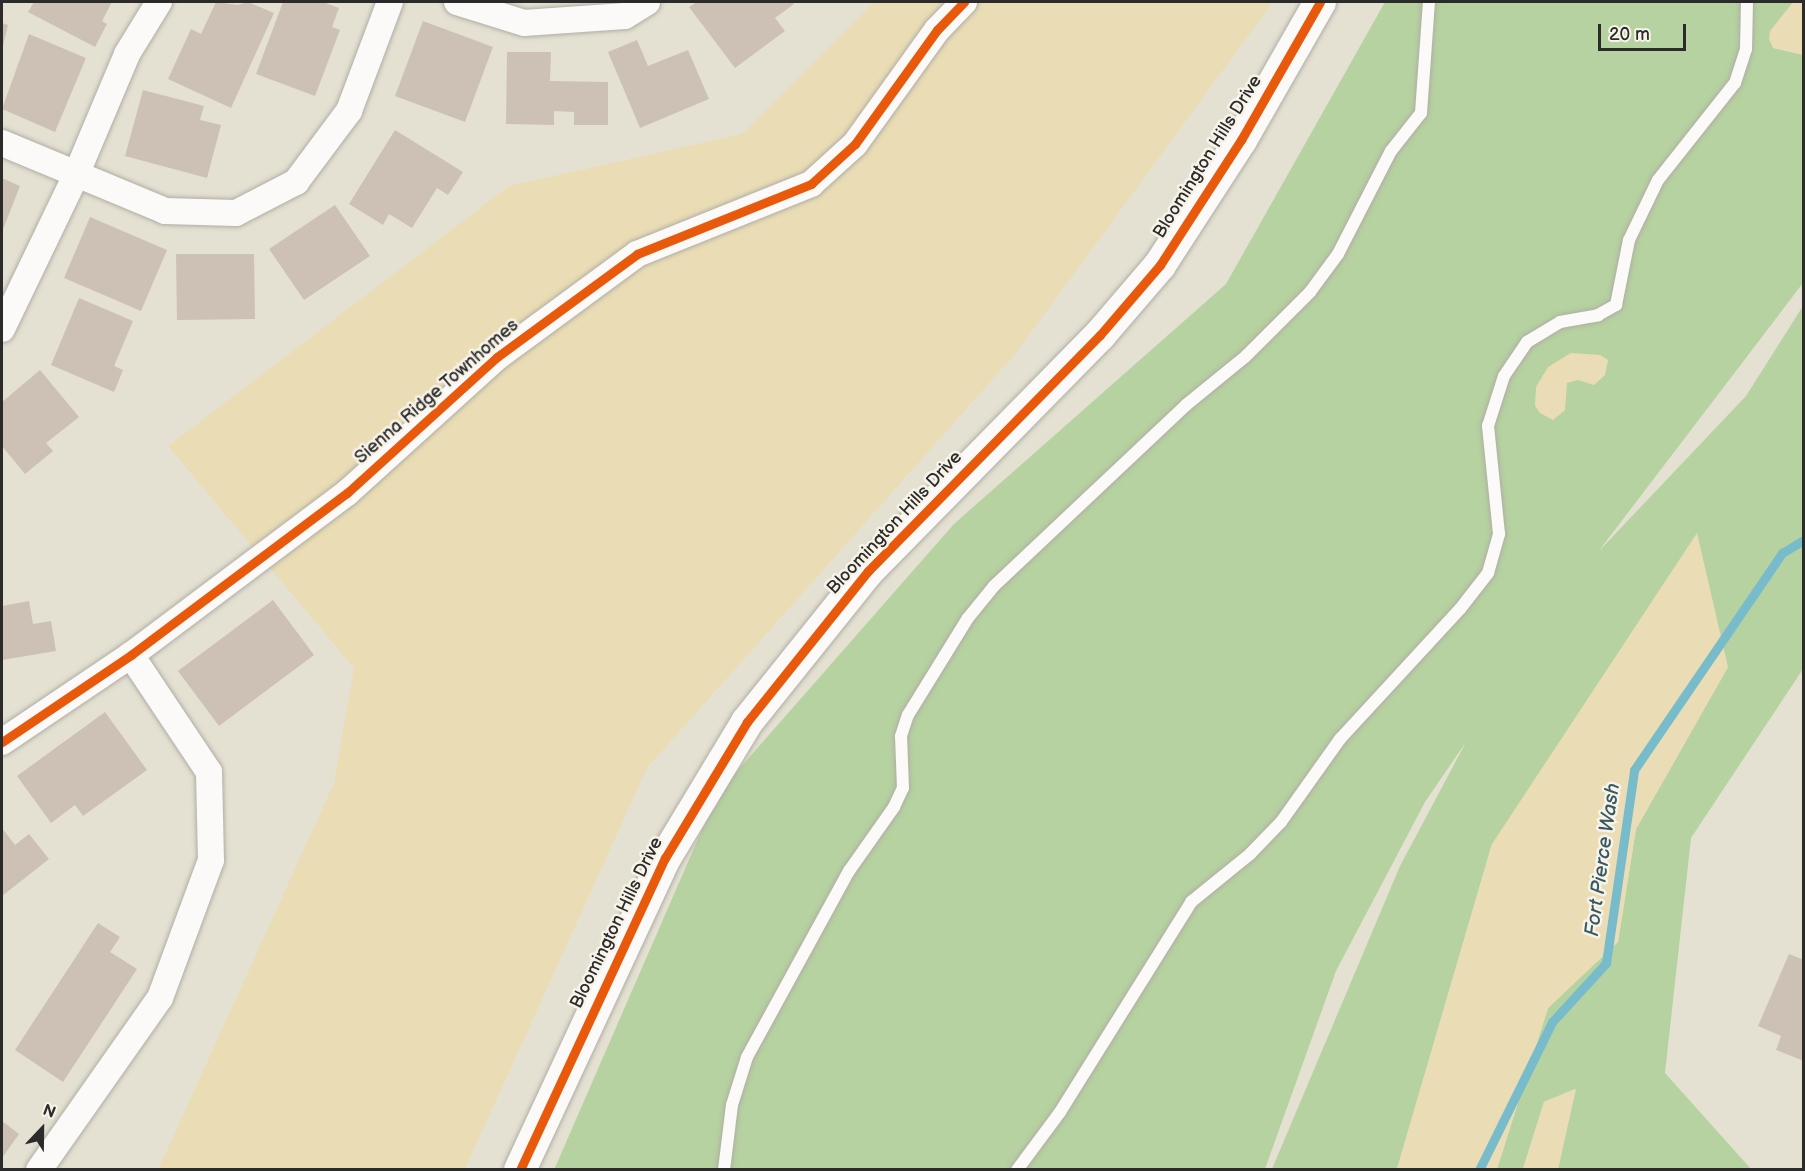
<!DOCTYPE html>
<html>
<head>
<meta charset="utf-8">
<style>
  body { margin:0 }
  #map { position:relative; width:1805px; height:1171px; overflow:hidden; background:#e4e1d2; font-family:"Balsamiq Sans",sans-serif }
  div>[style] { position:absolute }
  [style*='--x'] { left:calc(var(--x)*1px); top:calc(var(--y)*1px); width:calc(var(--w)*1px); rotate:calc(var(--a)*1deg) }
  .green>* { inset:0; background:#b6d2a0 }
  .sand>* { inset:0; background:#eaddb5 }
  .stream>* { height:9px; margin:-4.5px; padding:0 4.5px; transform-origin:4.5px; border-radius:4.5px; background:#78bbcb }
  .building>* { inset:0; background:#cdc1b5 }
  .roads { filter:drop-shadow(0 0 2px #b0aea5) drop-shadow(0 0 2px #b0aea5) }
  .service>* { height:12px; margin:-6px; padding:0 6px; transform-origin:6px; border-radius:6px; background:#fbfaf8 }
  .minor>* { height:26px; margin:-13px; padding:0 13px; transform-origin:13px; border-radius:13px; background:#fbfaf8 }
  .tertiary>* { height:32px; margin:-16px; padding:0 16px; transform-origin:16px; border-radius:16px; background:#fbfaf8 }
  .cycleway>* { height:9px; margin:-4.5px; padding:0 4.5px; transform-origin:4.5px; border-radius:4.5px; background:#e8590c }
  span { translate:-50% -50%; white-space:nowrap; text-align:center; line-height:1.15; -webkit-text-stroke:5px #f7f3e8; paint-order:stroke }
  .street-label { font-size:18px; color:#2b2b2b }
  .water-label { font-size:20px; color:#365862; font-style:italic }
  .frame { position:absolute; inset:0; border:3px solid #2b2b2b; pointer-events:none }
  .north { position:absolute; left:12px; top:1099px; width:60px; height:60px; -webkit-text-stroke:4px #f7f3e8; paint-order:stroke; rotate:22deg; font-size:16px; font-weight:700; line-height:24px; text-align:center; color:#2b2b2b }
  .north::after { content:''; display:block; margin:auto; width:21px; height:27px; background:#2b2b2b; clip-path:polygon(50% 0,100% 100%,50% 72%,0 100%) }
  .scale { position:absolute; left:1598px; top:24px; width:88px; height:27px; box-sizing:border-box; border:3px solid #2b2b2b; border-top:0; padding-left:8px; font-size:18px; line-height:21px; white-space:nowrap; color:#2b2b2b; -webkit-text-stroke:4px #f7f3e8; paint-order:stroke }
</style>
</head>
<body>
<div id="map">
  <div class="green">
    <i style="clip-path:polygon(1385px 2px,1803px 2px,1803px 283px,1598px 552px,1746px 396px,1803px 306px,1803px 669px,1691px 838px,1665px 1073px,1751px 1169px,1558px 1169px,1575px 1089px,1544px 1102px,1523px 1169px,1497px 1169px,1548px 1008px,1618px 942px,1636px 829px,1728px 667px,1492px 844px,1397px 1169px,1272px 1169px,1400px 866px,1466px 742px,1425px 802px,1336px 971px,1265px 1169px,554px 1170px,718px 793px,954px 524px,1226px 284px)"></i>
  </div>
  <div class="sand">
    <i style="clip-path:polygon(874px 2px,1273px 2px,1015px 354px,647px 768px,465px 1169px,158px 1170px,334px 783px,354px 668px,168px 446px,509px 186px,742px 134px)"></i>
    <i style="clip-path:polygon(1793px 2px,1803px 2px,1803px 55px,1773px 48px,1769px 39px,1770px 31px)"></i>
    <i style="clip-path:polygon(1571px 353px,1600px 355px,1608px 360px,1605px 375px,1594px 385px,1578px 380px,1567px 383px,1565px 410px,1553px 420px,1540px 413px,1535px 406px,1536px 387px,1548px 367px)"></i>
    <i style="clip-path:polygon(1697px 533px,1728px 667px,1636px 829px,1618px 941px,1548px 1008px,1497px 1169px,1397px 1169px,1492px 844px)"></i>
    <i style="clip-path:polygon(1576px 1089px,1558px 1169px,1523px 1169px,1544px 1102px)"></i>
  </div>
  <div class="stream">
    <i style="--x:1479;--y:1170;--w:165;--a:-63.7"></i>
    <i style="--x:1552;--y:1022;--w:80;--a:-47.5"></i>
    <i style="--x:1606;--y:963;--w:195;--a:-81.7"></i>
    <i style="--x:1634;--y:770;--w:263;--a:-55.7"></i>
    <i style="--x:1782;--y:553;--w:26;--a:-31"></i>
  </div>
  <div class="building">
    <i style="clip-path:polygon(34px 2px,112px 2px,102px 21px,107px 24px,95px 47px,28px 12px)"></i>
    <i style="clip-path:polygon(216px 2px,238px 5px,248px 2px,274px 13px,231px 108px,168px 79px,191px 29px,201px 34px)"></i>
    <i style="clip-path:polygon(283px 2px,323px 2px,339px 8px,332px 27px,340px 30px,315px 96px,256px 74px)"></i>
    <i style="clip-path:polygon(697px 2px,792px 2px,794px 4px,775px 18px,785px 31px,735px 68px,689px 7px)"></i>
    <i style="clip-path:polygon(423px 21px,493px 47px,465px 122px,395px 96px)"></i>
    <i style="clip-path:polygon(2px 23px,8px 25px,2px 50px)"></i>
    <i style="clip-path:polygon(29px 34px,86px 58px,55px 132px,2px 109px)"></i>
    <i style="clip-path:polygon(637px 40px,648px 66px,688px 50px,709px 99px,640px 128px,608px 52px)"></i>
    <i style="clip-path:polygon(507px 52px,551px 52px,550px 81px,608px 82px,608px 125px,574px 125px,574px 112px,554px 111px,554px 125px,506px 124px)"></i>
    <i style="clip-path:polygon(143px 90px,204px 106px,200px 120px,221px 125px,207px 178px,125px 156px)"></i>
    <i style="clip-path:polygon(395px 130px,463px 172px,448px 195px,437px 188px,412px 228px,389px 214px,383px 225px,349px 204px)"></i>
    <i style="clip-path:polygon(2px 178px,20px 186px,2px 232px)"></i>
    <i style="clip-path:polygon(335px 205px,370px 256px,304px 300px,269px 249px)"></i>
    <i style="clip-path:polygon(90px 217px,167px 250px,141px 311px,64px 278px)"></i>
    <i style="clip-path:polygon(176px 254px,254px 254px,255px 319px,177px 320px)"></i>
    <i style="clip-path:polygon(79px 298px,133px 321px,114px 366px,123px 370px,114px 392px,51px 365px)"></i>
    <i style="clip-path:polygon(40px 370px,79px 417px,46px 443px,53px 451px,25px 474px,2px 446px,2px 402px)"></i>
    <i style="clip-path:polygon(273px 600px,314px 655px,219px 726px,178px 671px)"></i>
    <i style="clip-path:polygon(29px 601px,33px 624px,51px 621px,56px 651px,2px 660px,2px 606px)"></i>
    <i style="clip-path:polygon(105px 712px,147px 770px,83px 816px,75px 805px,51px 823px,17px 776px)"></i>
    <i style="clip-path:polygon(2px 828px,15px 845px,29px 834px,49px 859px,2px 896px)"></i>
    <i style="clip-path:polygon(98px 923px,120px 937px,110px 952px,137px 969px,63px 1082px,15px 1050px)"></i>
    <i style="clip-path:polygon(1789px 954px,1804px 960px,1804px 1061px,1776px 1050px,1781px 1036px,1758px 1026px)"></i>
    <i style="clip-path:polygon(2px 1121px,19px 1134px,2px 1158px)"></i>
  </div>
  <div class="roads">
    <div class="service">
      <i style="--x:724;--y:1170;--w:65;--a:-83"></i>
      <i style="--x:732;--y:1105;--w:50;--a:-72.6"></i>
      <i style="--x:747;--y:1057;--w:212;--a:-61.3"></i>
      <i style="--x:849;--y:871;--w:78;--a:-54.9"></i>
      <i style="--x:894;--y:807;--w:21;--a:-65"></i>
      <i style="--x:903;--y:788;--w:52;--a:-92.2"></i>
      <i style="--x:901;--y:736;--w:22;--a:-72"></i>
      <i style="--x:908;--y:715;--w:114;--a:-58.3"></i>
      <i style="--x:968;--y:618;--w:41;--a:-50.9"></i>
      <i style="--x:994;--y:586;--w:264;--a:-43.3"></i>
      <i style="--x:1186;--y:405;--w:77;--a:-39.2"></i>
      <i style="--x:1246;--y:356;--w:91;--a:-45"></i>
      <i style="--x:1310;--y:292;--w:47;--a:-53.6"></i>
      <i style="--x:1338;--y:254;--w:116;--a:-62.8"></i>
      <i style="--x:1391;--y:151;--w:48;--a:-51.7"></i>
      <i style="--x:1421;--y:113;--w:111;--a:-85.9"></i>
      <i style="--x:1017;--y:1170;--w:72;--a:-53.4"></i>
      <i style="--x:1060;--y:1112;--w:248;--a:-58"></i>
      <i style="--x:1191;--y:902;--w:76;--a:-39.1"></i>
      <i style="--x:1250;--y:854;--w:45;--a:-45.9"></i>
      <i style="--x:1281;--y:822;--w:102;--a:-54.6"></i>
      <i style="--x:1340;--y:739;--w:177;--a:-47.3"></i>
      <i style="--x:1460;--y:609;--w:46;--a:-52.1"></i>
      <i style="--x:1488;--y:573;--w:41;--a:-74.2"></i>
      <i style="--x:1499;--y:534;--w:109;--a:-95.8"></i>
      <i style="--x:1488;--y:426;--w:52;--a:-72.3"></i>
      <i style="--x:1504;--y:376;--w:41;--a:-55.9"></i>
      <i style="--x:1527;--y:342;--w:39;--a:-31"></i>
      <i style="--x:1560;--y:322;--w:39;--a:-10"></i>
      <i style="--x:1598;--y:315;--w:21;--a:-29"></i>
      <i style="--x:1616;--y:305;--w:66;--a:-78.7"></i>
      <i style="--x:1629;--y:240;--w:67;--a:-64.2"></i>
      <i style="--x:1658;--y:180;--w:124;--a:-51.6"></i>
      <i style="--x:1735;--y:83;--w:36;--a:-72"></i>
      <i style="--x:1746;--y:49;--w:47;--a:-88.8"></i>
    </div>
    <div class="minor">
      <i style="--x:457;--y:2;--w:70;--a:17.4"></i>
      <i style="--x:524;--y:23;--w:101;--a:-4"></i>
      <i style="--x:625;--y:16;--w:26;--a:-32"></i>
      <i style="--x:2;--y:143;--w:177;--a:22.6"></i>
      <i style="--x:165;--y:211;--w:71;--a:1.6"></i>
      <i style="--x:236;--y:213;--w:68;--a:-27.3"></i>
      <i style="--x:296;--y:182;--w:89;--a:-53.3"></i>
      <i style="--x:349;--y:111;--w:116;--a:-69.4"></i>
      <i style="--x:2;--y:329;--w:171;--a:-64.3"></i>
      <i style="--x:76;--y:175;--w:131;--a:-67.1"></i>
      <i style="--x:127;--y:54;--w:61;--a:-58.4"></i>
      <i style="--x:2;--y:742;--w:156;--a:-34"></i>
      <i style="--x:131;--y:655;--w:270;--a:-36.9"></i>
      <i style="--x:347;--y:493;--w:202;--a:-42.2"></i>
      <i style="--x:497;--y:357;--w:174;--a:-36.3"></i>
      <i style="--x:637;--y:254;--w:188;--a:-21.9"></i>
      <i style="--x:811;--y:184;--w:59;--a:-42.3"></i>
      <i style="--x:855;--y:144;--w:140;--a:-54.3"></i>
      <i style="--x:937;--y:30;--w:39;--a:-46"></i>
      <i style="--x:39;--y:1170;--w:210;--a:-54.9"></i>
      <i style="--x:160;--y:998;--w:147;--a:-69.7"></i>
      <i style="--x:211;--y:860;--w:88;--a:-91.3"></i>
      <i style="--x:209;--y:772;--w:141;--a:-123.7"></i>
    </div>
    <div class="tertiary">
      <i style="--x:520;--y:1170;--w:344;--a:-65.1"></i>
      <i style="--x:665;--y:858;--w:159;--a:-58.9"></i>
      <i style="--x:747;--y:722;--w:193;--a:-51.3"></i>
      <i style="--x:868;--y:571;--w:331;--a:-45.5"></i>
      <i style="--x:1100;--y:335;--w:92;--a:-49.4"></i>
      <i style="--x:1160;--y:265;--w:149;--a:-57.1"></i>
      <i style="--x:1241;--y:140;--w:159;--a:-60.2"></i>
    </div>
  </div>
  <div class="cycleway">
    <i style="--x:2;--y:742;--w:156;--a:-34"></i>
    <i style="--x:131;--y:655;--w:270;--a:-36.9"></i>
    <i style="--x:347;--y:493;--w:202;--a:-42.2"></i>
    <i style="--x:497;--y:357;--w:174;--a:-36.3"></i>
    <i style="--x:637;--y:254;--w:188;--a:-21.9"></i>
    <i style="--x:811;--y:184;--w:59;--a:-42.3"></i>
    <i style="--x:855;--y:144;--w:140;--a:-54.3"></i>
    <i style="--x:937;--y:30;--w:39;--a:-46"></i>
    <i style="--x:520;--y:1170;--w:344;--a:-65.1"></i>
    <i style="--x:665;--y:858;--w:159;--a:-58.9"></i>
    <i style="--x:747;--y:722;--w:193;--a:-51.3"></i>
    <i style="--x:868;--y:571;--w:331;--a:-45.5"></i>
    <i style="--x:1100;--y:335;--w:92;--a:-49.4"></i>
    <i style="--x:1160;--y:265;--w:149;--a:-57.1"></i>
    <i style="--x:1241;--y:140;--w:159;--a:-60.2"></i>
  </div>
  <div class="street-label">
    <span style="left:1208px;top:157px;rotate:-58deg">Bloomington Hills Drive</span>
    <span style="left:437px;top:392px;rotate:-41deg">Sienna Ridge Townhomes</span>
    <span style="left:895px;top:523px;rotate:-47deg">Bloomington Hills Drive</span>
    <span style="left:617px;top:923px;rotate:-64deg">Bloomington Hills Drive</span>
  </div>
  <div class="water-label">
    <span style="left:1603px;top:860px;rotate:-82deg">Fort Pierce Wash</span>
  </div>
  <div class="frame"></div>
  <div class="north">N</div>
  <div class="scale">20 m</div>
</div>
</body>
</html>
